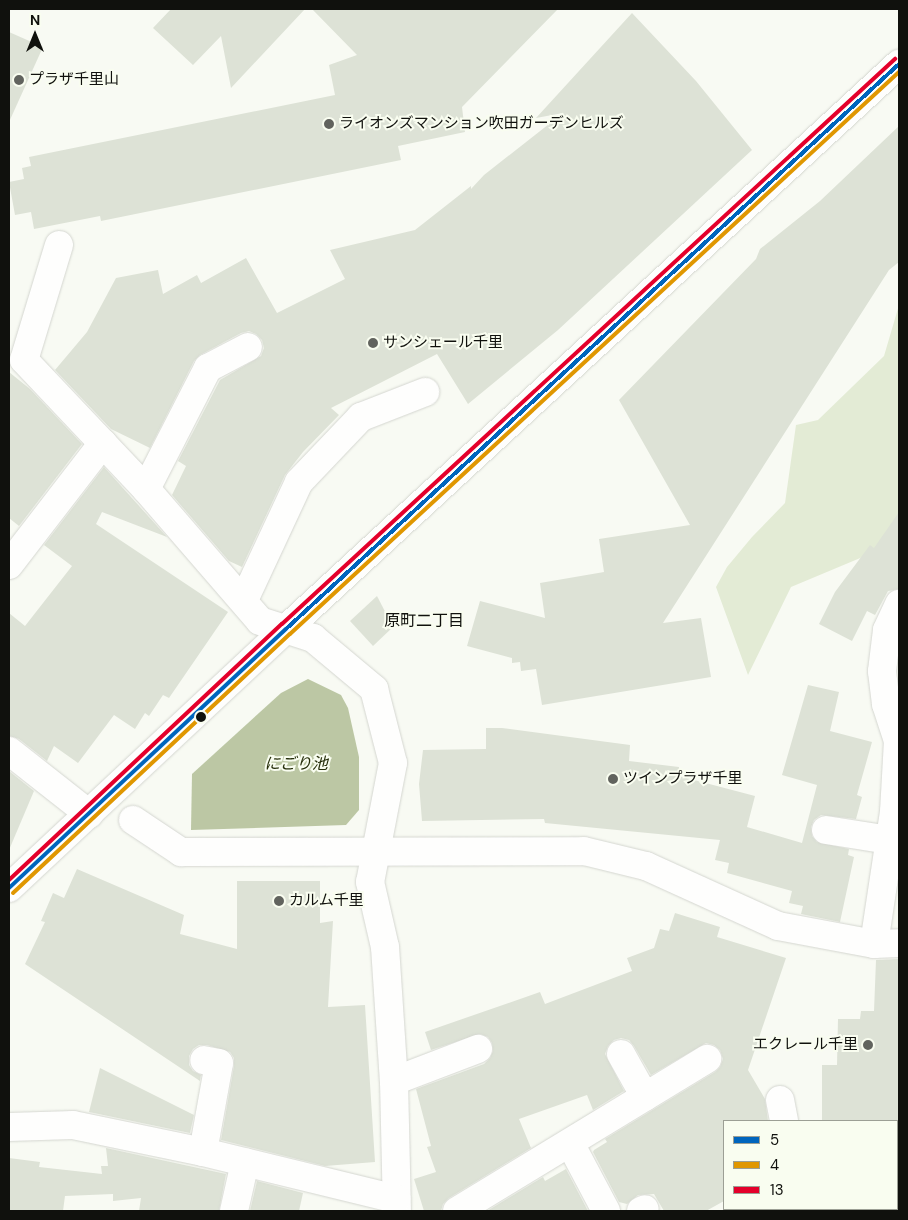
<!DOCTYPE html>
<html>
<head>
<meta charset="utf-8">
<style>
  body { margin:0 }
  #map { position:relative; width:908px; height:1220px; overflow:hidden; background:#f8faf3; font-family:"DM Sans","Noto Sans JP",sans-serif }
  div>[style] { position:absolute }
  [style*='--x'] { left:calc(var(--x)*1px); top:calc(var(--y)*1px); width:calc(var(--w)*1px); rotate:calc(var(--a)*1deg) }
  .green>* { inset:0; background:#e3ebd5 }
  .water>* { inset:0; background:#bcc7a4 }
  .building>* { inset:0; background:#dde2d6 }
  .roads { filter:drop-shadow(0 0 1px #d4d6d0) drop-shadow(0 0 1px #d4d6d0) }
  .minor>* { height:28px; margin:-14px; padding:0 14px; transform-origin:14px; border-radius:14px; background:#fefefd }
  .tertiary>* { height:28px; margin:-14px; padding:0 14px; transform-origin:14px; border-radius:14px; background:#fefefd }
  .bus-1>* { height:4px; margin:-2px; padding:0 2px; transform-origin:2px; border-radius:2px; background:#0065bd }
  .bus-2>* { height:4px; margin:-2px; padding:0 2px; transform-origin:2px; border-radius:2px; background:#e09701 }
  .bus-3>* { height:4px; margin:-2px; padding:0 2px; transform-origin:2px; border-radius:2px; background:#e4002b }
  .dots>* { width:14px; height:14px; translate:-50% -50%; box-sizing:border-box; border:2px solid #f9fdf0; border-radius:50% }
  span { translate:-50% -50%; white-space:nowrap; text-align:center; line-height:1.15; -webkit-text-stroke:4px #f9fdf0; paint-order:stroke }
  .poi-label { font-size:15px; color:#10110d }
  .left { translate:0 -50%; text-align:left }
  .right { translate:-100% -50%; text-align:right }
  .neighbourhood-label { font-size:16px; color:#10110d }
  .water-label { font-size:16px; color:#252e0a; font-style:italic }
  .frame { position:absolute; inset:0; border:10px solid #10110d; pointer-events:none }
  .legend { position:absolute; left:723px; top:1120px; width:175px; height:90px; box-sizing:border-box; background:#f9fdf0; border:1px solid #9c9f95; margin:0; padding:6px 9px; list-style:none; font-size:15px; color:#10110d }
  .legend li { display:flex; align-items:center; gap:10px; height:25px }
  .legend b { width:25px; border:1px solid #9c9f95 }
  .north { position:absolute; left:10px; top:10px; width:50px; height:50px; -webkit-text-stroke:4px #f9fdf0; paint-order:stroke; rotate:0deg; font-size:14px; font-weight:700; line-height:20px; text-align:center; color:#10110d }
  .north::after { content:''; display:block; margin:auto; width:18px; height:22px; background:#10110d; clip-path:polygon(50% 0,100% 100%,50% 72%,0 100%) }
</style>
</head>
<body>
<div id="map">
  <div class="green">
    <i style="clip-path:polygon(899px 305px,899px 533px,877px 551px,791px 587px,748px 675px,716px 587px,727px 567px,752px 537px,785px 503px,796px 425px,818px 420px,884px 356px)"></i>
  </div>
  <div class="water">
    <i style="clip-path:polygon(308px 679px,341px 695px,348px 708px,359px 757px,359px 810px,346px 825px,191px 830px,192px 774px,281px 693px)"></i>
  </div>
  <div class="building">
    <i style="clip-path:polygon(171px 9px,305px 9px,231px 88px,221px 36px,193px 65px,153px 28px)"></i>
    <i style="clip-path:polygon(312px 9px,558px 9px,462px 107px,465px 132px,398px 146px,401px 160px,101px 221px,100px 216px,34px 229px,31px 212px,15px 215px,9px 182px,24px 179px,22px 168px,31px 166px,29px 157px,335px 95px,329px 65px,357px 55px)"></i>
    <i style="clip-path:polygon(632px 13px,696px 81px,752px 150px,558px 330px,468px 404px,437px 354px,331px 408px,339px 415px,303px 452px,285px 475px,242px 567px,229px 561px,172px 495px,186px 466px,178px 461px,220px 380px,261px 356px,264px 348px,262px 340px,256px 334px,249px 331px,241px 333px,200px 355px,194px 361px,150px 448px,111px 429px,55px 370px,87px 332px,116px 278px,158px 270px,163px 294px,197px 275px,201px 283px,246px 258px,277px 313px,345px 279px,330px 250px,415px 230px,471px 186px,471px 189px,484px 175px,563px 113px,536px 118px)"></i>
    <i style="clip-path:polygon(9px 32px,43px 47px,9px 122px)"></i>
    <i style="clip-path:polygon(899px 126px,899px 262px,889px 270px,663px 623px,701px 618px,711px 677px,542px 705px,536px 669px,521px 671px,520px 662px,512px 663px,512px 658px,467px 646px,480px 601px,545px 618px,540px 583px,604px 572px,599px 539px,690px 525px,619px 400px,756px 259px,760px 249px,820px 201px)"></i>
    <i style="clip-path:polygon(9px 372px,30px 389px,82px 444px,19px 526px,9px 518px)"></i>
    <i style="clip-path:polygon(104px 467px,167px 537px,102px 512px,96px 524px,228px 612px,169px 698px,163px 695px,149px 716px,145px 713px,135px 729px,114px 715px,78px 763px,54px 746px,47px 761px,19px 739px,9px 736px,9px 613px,25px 626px,72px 566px,44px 545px)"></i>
    <i style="clip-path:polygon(899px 512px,899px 589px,888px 591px,875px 615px,867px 611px,852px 641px,819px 624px,835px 592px,870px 545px,874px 548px)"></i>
    <i style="clip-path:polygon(377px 596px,393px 627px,373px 646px,350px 621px)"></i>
    <i style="clip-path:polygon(808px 685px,839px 692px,830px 731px,872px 742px,857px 795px,862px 797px,856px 819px,821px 815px,814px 820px,811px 827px,812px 836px,817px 842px,849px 849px,848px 855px,854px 857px,840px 922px,801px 914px,803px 906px,789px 903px,792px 891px,727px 873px,729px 863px,715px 860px,720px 840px,545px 823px,544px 819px,422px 821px,419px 784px,423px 750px,486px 749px,486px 728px,502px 728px,630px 745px,629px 761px,679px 767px,679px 776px,755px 796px,747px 827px,802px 843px,817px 785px,782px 775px)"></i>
    <i style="clip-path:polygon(9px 771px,34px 791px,9px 850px)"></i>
    <i style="clip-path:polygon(77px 869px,184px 915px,180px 934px,237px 949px,237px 881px,320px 881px,320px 923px,333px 921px,328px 1007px,365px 1005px,375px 1162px,325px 1166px,221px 1140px,234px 1066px,234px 1058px,230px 1052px,207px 1045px,199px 1045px,193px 1049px,189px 1056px,189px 1065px,193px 1071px,201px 1075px,200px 1081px,25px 964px,45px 922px,41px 921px,53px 893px,64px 898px)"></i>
    <i style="clip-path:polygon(675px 913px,720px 927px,717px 937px,786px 958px,748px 1070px,765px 1099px,768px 1121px,724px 1121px,724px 1201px,706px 1211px,664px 1211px,654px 1194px,638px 1195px,627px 1204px,619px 1202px,593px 1152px,594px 1150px,607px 1142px,605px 1139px,715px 1072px,720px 1067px,723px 1059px,720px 1050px,714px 1045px,706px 1043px,651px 1075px,634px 1046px,629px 1040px,621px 1038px,614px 1040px,608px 1046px,605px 1054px,624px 1091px,593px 1110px,587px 1095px,519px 1119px,531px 1148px,449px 1198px,443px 1204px,441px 1211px,424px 1211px,414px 1179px,436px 1172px,427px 1147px,431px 1146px,416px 1089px,484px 1064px,490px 1058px,493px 1051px,492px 1043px,488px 1037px,480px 1034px,431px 1050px,425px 1032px,540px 992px,545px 1004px,632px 971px,627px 958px,654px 948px,660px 929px,669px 931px)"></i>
    <i style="clip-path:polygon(899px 959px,899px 1121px,822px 1121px,822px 1065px,837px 1065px,838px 1019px,860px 1019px,861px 1011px,874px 1011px,876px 960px)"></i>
    <i style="clip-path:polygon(100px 1068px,194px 1115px,190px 1133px,89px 1112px)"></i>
    <i style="clip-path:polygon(106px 1148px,226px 1174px,219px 1211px,139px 1211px,141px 1198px,113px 1201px,113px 1194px,65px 1196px,63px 1211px,9px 1211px,9px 1158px,40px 1162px,39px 1167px,102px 1174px,101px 1166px,108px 1166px)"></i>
    <i style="clip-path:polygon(566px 1169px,588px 1211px,487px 1211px,543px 1177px,545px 1181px)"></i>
    <i style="clip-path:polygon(257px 1181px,303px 1193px,299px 1211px,250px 1211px)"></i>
  </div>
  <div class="roads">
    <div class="minor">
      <i style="--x:59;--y:245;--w:120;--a:106.9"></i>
      <i style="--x:24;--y:360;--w:178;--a:46.6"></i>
      <i style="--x:146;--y:489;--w:174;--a:49.2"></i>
      <i style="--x:260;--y:621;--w:56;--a:17.8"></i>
      <i style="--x:313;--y:638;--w:80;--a:39.9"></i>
      <i style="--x:374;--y:689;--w:76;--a:75.6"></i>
      <i style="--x:393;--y:763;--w:121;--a:100.9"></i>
      <i style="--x:370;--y:882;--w:67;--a:77"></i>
      <i style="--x:385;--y:947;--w:134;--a:86.2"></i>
      <i style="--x:394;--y:1081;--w:130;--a:88.7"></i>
      <i style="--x:146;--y:489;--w:136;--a:-62.9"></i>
      <i style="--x:208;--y:368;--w:45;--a:-27.7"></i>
      <i style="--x:9;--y:565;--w:154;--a:-52.4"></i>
      <i style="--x:244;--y:600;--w:130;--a:-65"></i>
      <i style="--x:299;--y:482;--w:90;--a:-46.4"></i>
      <i style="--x:361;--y:417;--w:69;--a:-21.3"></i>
      <i style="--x:9;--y:751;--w:102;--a:38.2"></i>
      <i style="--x:133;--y:820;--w:58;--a:33.7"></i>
      <i style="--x:181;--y:852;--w:403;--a:-0.1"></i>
      <i style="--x:584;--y:851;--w:64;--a:13.6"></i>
      <i style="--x:646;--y:866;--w:145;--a:24.4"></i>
      <i style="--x:778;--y:926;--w:98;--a:10.6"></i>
      <i style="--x:874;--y:944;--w:25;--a:-2"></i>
      <i style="--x:826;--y:830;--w:65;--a:8.9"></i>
      <i style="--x:874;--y:944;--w:134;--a:-81.4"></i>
      <i style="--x:894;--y:812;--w:71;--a:-86.8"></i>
      <i style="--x:898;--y:741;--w:39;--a:-108"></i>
      <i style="--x:886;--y:704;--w:33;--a:-97"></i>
      <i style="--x:882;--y:671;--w:41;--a:-83"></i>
      <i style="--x:887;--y:630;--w:29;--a:-65"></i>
      <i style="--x:621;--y:1054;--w:49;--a:60.8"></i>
      <i style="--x:394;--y:1081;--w:90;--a:-20.9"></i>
      <i style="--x:780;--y:1100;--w:21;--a:79"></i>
      <i style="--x:9;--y:1127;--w:64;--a:-1.8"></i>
      <i style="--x:73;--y:1125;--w:133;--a:11.7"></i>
      <i style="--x:203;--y:1152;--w:199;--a:13.7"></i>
      <i style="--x:570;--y:1143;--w:77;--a:62.1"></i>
      <i style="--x:203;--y:1152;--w:90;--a:-79.8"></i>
      <i style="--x:219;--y:1063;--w:15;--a:-169"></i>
      <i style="--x:234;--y:1211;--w:50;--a:-77.3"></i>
      <i style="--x:457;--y:1211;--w:293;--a:-31.3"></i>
      <i style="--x:641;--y:1211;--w:4;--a:-27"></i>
      <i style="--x:778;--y:1211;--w:14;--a:-8"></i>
    </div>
    <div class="tertiary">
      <i style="--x:9;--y:888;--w:379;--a:-43.1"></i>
      <i style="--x:286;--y:629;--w:834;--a:-42.67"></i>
    </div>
  </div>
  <div class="bus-1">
    <i style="--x:9;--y:888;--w:379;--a:-43.1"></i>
    <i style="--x:286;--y:629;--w:834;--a:-42.67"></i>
  </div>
  <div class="bus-2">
    <i style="--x:13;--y:893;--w:379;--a:-43.1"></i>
    <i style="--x:290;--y:634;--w:829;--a:-42.7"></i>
  </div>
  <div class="bus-3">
    <i style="--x:9;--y:880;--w:374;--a:-43.2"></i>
    <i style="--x:282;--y:624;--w:834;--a:-42.67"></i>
  </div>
  <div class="dots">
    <i style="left:19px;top:80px;background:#61635e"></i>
    <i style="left:329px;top:124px;background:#61635e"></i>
    <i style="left:373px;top:343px;background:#61635e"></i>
    <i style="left:201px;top:717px;background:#10110d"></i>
    <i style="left:613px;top:779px;background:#61635e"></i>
    <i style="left:279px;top:901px;background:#61635e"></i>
    <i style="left:868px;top:1045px;background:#61635e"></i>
  </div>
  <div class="poi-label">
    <span class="left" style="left:29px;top:80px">プラザ千里山</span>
    <span class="left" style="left:339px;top:124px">ライオンズマンション吹田ガーデンヒルズ</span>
    <span class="left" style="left:383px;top:343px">サンシェール千里</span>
    <span class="left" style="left:623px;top:779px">ツインプラザ千里</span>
    <span class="left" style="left:289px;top:901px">カルム千里</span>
    <span class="right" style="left:858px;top:1045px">エクレール千里</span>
  </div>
  <div class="neighbourhood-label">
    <span style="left:424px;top:621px">原町二丁目</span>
  </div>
  <div class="water-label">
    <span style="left:296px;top:764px">にごり池</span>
  </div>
  <div class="frame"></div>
  <ul class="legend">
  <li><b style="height:6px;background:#0065bd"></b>5</li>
  <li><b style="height:6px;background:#e09701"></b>4</li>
  <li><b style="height:6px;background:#e4002b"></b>13</li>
  </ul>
  <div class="north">N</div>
</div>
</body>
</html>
